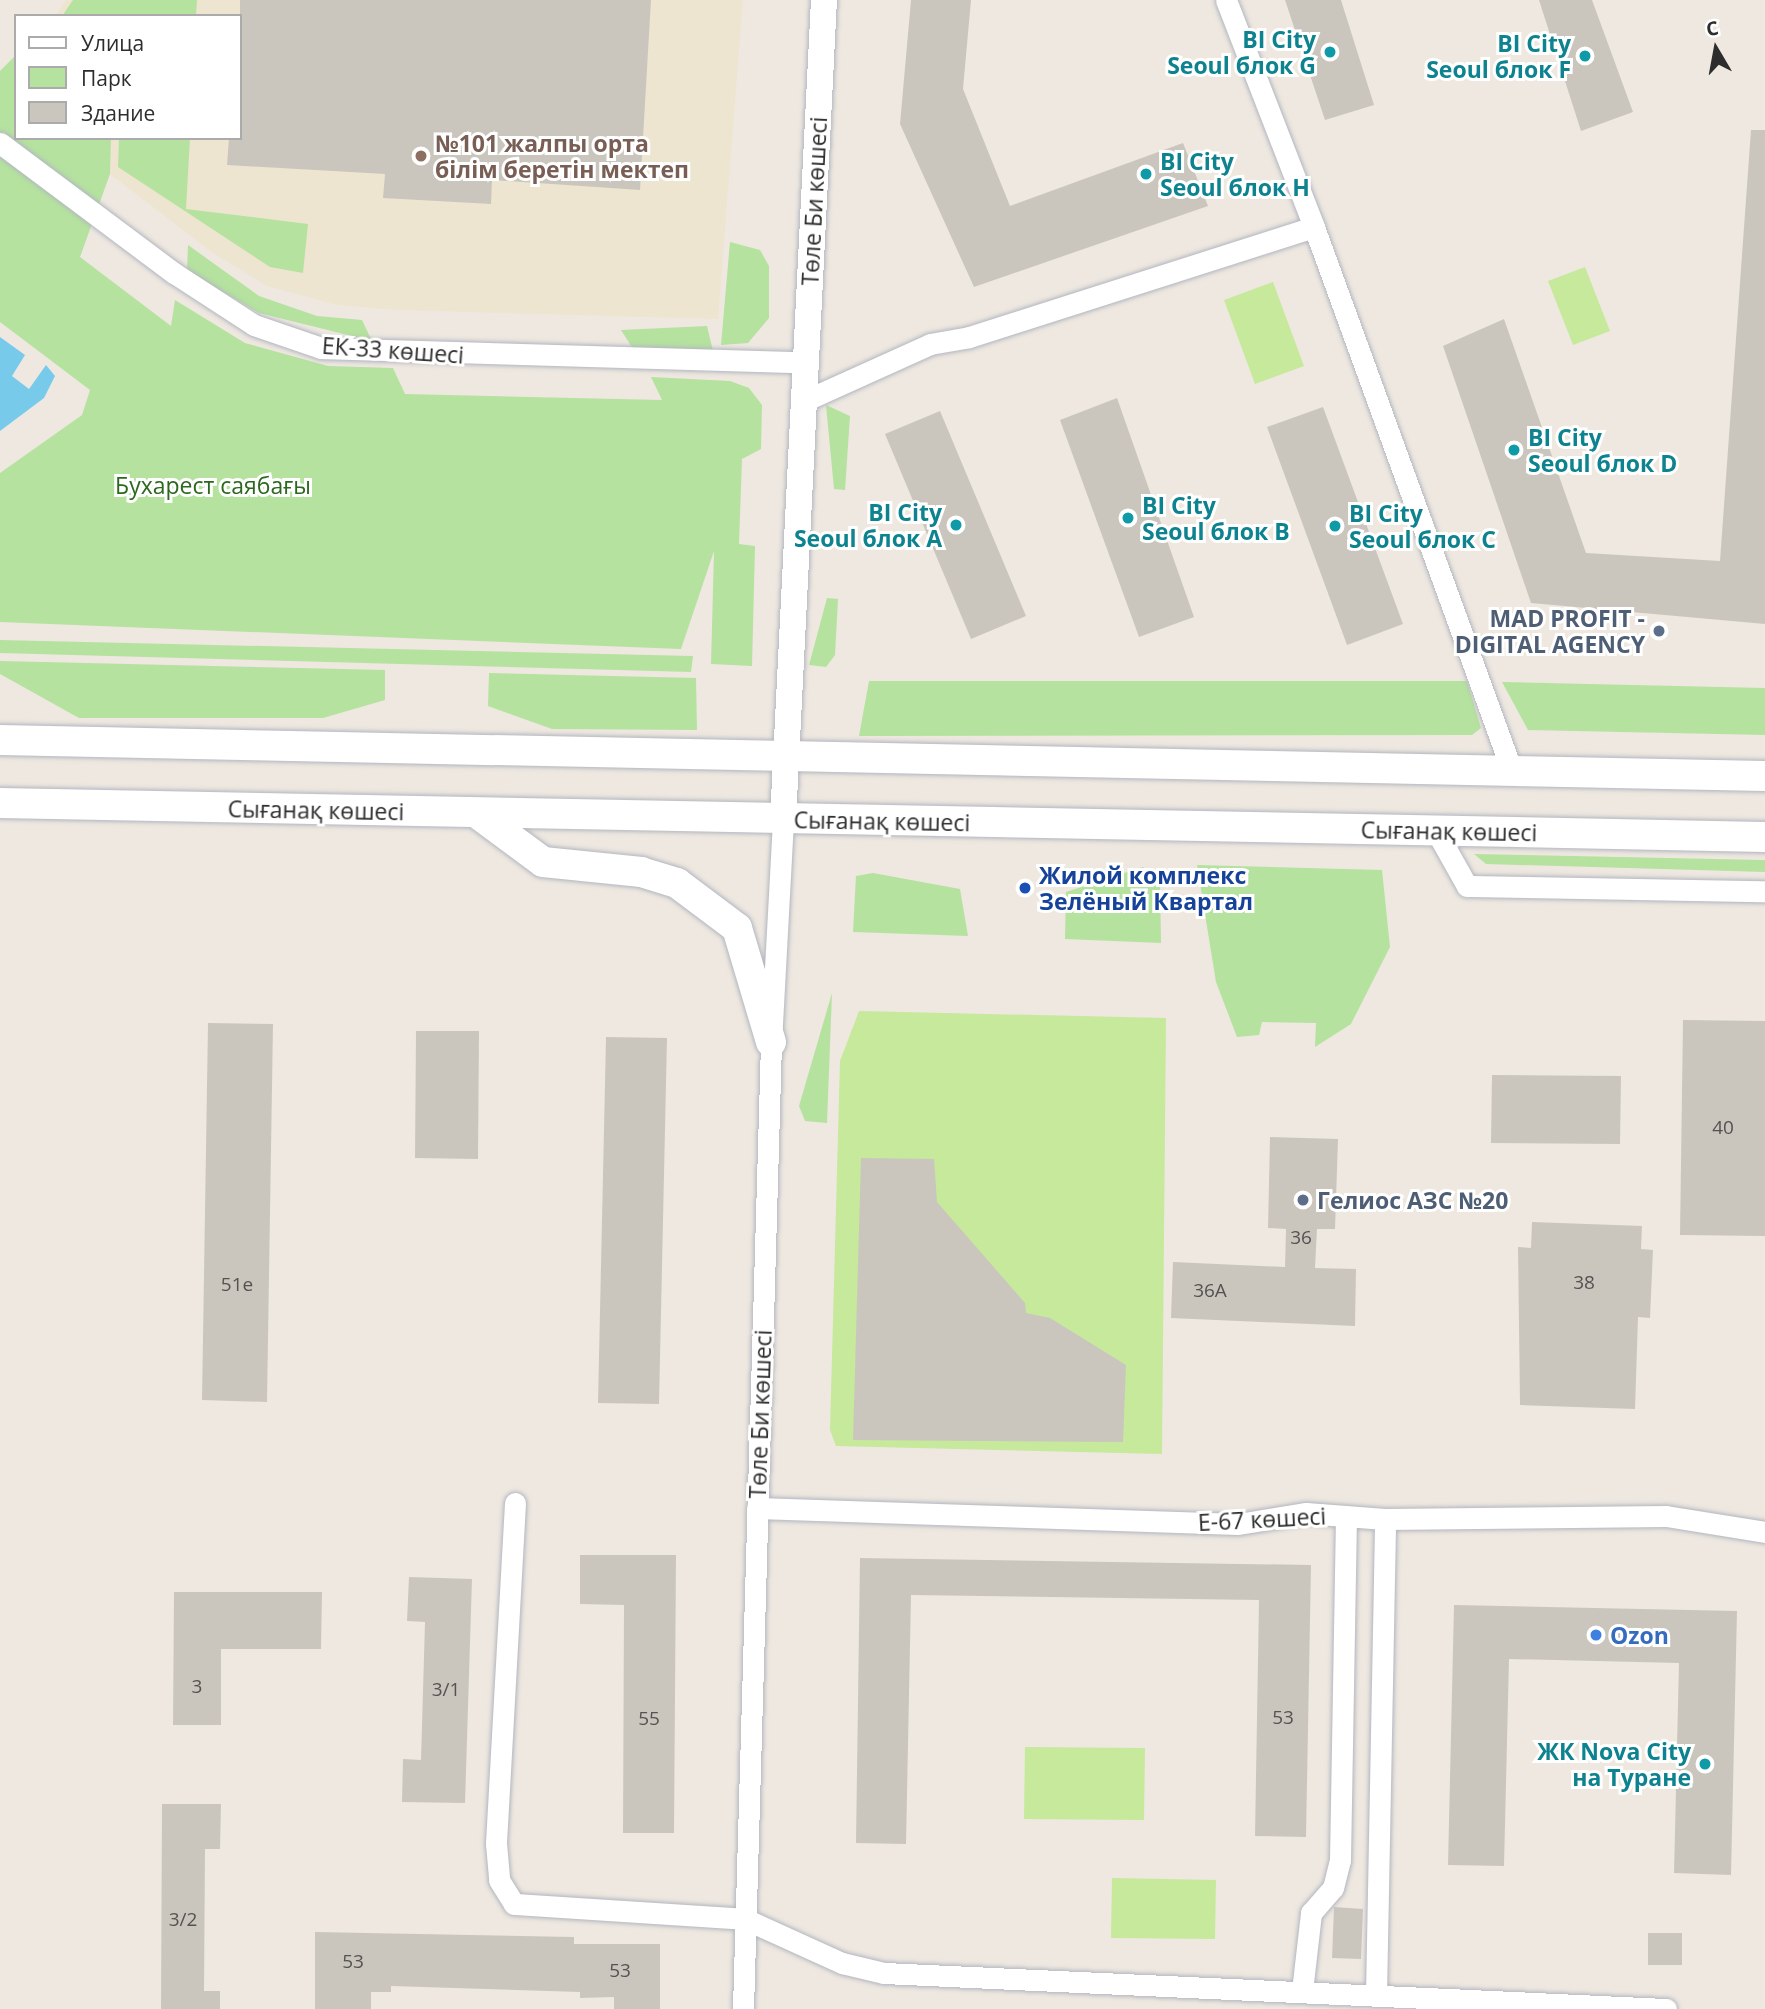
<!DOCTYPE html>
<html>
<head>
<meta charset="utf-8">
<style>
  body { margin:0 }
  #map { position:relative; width:1765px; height:2009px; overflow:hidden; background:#eee8e0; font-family:"Open Sans",sans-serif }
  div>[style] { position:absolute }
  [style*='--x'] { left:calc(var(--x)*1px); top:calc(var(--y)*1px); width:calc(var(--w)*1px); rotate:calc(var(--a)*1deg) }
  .education>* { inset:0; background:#eee5d1 }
  .green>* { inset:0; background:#b5e29f }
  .pitch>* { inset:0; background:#c6e99b }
  .water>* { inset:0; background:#78caeb }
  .building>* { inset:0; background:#cac6be }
  .roads { filter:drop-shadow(0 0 2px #b3b6c0) drop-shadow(0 0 2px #b3b6c0) }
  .minor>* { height:21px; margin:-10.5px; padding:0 10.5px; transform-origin:10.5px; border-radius:10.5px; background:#fff }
  .tertiary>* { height:26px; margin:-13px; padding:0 13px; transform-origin:13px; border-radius:13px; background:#fff }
  .secondary>* { height:30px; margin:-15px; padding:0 15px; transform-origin:15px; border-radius:15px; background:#fff }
  .dots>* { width:19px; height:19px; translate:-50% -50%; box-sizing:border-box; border:4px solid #fff; border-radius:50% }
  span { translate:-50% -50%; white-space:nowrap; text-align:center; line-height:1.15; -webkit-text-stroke:6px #fff; paint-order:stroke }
  .number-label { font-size:19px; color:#545351 }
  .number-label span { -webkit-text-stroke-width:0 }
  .culture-label { font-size:23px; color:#0d838f; font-weight:700 }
  .right { translate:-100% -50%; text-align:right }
  .left { translate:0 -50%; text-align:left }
  .education-label { font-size:23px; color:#785e54; font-weight:700 }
  .street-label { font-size:23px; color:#2d2d2d }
  .park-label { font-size:23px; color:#2c691e }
  .service-label { font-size:23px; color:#4e5e75; font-weight:700 }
  .transit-label { font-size:23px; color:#164399; font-weight:700 }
  .shop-label { font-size:23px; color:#366cbe; font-weight:700 }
  .legend { position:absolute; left:14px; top:14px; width:228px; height:126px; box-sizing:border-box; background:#fff; border:2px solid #ababab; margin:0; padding:9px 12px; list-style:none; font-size:21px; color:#2d2d2d }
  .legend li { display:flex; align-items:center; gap:14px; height:35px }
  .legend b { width:35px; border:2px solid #ababab }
  .north { position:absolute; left:1681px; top:14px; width:70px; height:70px; -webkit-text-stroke:5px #fff; paint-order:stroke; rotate:350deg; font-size:19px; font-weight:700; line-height:28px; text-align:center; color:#2d2d2d }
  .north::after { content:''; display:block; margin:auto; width:24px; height:32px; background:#2d2d2d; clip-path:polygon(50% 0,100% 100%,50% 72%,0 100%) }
</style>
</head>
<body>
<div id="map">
  <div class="education">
    <i style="clip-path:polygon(66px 0,743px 0,718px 319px,395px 310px,337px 305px,267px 286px,214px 254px,110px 174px,111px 138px,240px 138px,240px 16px,55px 16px)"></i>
  </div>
  <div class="green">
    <i style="clip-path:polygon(73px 0,197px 0,196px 16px,62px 16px)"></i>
    <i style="clip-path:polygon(16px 55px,16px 138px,111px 138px,110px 174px,80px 257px,171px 326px,175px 300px,245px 343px,328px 366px,393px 368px,405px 394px,662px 400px,651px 377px,730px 381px,749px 388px,762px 405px,761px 449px,742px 459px,739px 544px,755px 546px,752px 666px,711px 664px,714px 551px,681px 649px,0 622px,0 473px,82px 415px,90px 390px,0 322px,0 71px)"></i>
    <i style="clip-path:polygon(119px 138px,190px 138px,186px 209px,308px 224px,303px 273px,270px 267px,118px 167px)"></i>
    <i style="clip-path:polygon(730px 242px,760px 250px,769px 266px,769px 318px,748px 343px,721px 345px)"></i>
    <i style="clip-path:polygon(188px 245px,259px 296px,317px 316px,362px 320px,372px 341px,259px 313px,187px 271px)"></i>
    <i style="clip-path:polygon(707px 326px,713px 351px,633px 349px,621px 330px)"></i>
    <i style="clip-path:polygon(826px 405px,850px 416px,845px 490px,834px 489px)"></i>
    <i style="clip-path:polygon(827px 598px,838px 599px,835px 655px,826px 667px,809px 665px)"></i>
    <i style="clip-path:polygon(0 640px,693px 656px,691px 672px,0 653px)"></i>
    <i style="clip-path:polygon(0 661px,385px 670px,385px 700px,323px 718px,79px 718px,0 674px)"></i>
    <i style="clip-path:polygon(489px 673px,696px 678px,697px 730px,552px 729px,488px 706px)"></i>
    <i style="clip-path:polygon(869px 681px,1467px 681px,1481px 728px,1472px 735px,859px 736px)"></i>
    <i style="clip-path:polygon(1502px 682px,1765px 688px,1765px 735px,1528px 730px)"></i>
    <i style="clip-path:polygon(1474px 854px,1765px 860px,1765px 872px,1486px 864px)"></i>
    <i style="clip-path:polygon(1197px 865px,1382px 870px,1390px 947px,1351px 1024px,1315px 1047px,1316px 1023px,1262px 1022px,1259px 1035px,1237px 1037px,1216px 982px)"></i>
    <i style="clip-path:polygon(1143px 867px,1160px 880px,1161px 943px,1065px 939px,1066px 892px)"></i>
    <i style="clip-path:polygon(873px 873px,960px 889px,968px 936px,853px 932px,856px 876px)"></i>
    <i style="clip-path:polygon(832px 993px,827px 1123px,805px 1121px,799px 1106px)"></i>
  </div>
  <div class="pitch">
    <i style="clip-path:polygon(1585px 267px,1610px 331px,1573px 345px,1548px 281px)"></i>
    <i style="clip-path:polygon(1273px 282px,1304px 366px,1255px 384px,1224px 300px)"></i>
    <i style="clip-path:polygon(859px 1011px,1166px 1018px,1162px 1454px,836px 1446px,830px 1430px,840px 1061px)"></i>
    <i style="clip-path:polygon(1025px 1747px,1145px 1748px,1144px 1820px,1024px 1819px)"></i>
    <i style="clip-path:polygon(1112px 1878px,1216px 1880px,1215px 1939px,1111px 1938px)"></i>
  </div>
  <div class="water">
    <i style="clip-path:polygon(0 337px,25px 355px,12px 376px,29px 389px,46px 365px,55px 376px,44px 398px,0 431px)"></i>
  </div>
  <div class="building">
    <i style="clip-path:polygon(240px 0,651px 0,640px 190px,492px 180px,491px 204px,383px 198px,385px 174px,227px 165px,229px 138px,240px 138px)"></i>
    <i style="clip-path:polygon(911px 0,971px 0,963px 89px,1010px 206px,1183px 143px,1208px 206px,974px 287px,900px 124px)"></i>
    <i style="clip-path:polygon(1285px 0,1341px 0,1374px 105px,1325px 120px)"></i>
    <i style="clip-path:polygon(1539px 0,1592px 0,1633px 112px,1581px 131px)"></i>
    <i style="clip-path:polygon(1751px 130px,1765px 130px,1765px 624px,1531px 603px,1443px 346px,1504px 319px,1586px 553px,1720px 561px)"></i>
    <i style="clip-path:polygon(1117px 398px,1194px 617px,1139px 637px,1060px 420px)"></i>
    <i style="clip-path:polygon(1323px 407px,1403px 624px,1347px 645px,1267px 427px)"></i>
    <i style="clip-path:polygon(940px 411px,1026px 616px,971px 639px,885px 434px)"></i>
    <i style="clip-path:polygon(1683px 1020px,1765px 1021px,1765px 1236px,1680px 1235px)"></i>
    <i style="clip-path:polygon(208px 1023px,273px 1024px,267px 1402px,202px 1400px)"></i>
    <i style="clip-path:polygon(416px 1031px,479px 1031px,478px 1159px,415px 1158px)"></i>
    <i style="clip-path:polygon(606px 1037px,667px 1038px,659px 1404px,598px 1403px)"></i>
    <i style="clip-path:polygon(1492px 1075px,1621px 1076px,1620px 1144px,1491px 1143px)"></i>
    <i style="clip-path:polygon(1270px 1137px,1338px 1139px,1335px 1229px,1317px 1229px,1315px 1268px,1356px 1269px,1355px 1326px,1171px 1318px,1173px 1262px,1285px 1267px,1286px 1229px,1268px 1228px)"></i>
    <i style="clip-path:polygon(861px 1158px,934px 1159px,937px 1202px,1025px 1303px,1026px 1313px,1050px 1318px,1126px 1365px,1123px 1442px,853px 1440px)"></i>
    <i style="clip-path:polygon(1532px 1222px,1642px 1226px,1641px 1249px,1653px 1250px,1650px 1318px,1638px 1317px,1635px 1409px,1520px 1405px,1518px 1247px,1531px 1248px)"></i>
    <i style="clip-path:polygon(580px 1555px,676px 1555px,674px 1833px,623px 1833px,624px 1605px,580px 1604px)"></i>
    <i style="clip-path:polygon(860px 1558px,1311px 1565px,1306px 1837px,1255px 1836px,1259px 1600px,911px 1595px,906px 1844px,856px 1843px)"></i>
    <i style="clip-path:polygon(409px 1577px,472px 1579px,465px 1803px,402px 1802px,403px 1759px,421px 1760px,425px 1622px,407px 1621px)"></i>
    <i style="clip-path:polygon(174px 1592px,322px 1592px,321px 1649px,221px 1649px,221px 1725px,173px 1725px)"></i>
    <i style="clip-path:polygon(1454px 1605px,1737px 1611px,1731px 1875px,1674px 1873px,1679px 1663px,1509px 1659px,1504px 1866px,1448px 1865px)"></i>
    <i style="clip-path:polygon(162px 1804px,221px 1804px,220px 1849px,205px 1849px,204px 1991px,220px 1991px,220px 2009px,161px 2009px)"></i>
    <i style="clip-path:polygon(1334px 1907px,1363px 1909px,1361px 1959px,1332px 1958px)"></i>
    <i style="clip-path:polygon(315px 1932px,574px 1937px,574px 1944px,660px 1944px,660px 2009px,614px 2009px,614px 1997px,580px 1998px,580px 1992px,391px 1986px,391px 1992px,371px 1992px,371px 2009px,315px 2009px)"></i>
    <i style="clip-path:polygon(1648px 1933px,1682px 1933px,1682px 1965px,1648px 1965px)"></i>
  </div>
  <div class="roads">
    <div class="minor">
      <i style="--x:1226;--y:0;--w:243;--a:68.8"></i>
      <i style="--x:1314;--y:227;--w:579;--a:70"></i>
      <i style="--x:0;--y:143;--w:217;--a:36.8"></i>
      <i style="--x:174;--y:273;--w:95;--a:33"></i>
      <i style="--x:254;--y:325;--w:71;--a:18.9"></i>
      <i style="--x:321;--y:348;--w:485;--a:1.7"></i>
      <i style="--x:804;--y:401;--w:138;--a:-24.3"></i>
      <i style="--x:930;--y:344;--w:40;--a:-10"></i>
      <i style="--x:969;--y:337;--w:362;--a:-17.7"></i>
      <i style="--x:1436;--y:831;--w:63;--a:60.6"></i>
      <i style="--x:1467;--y:886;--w:298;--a:1"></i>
      <i style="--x:515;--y:1503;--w:341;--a:93.2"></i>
      <i style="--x:496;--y:1843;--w:37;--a:85"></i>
      <i style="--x:499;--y:1880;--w:28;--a:58"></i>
      <i style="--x:514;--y:1904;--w:231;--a:3.7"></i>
      <i style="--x:745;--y:1919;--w:107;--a:24.4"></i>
      <i style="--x:842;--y:1963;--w:43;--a:13.4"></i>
      <i style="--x:884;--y:1973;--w:783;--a:2.64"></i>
      <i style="--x:757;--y:1508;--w:481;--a:1.9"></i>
      <i style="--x:1238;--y:1524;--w:69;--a:-9.2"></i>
      <i style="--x:1306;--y:1513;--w:79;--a:4.3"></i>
      <i style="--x:1385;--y:1519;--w:281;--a:-0.6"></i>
      <i style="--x:1666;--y:1516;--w:100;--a:9.2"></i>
      <i style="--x:1302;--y:1991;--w:79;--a:-83.4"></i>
      <i style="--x:1311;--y:1913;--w:33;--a:-49"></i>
      <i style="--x:1333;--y:1888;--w:29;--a:-76"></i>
      <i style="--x:1340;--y:1860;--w:344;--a:-89"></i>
      <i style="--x:1376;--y:1995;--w:476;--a:-88.9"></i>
      <i style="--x:743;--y:2009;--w:967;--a:-88.34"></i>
      <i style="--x:771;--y:1042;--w:222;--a:-86.9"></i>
    </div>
    <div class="tertiary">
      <i style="--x:783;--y:820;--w:821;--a:-87.14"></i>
    </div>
    <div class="secondary">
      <i style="--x:0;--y:740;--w:1765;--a:1.17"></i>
      <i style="--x:0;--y:803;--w:1765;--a:1.1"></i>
      <i style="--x:478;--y:814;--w:81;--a:36.4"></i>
      <i style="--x:543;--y:862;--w:99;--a:5.8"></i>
      <i style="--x:641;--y:872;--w:38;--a:17"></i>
      <i style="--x:677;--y:883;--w:75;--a:36.9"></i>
      <i style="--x:737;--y:928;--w:119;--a:73.4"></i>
    </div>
  </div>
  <div class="dots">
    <i style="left:1330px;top:52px;background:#0f9aa8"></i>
    <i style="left:1585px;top:56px;background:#0f9aa8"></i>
    <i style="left:421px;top:156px;background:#8d6e63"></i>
    <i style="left:1146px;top:174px;background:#0f9aa8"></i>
    <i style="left:1514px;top:450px;background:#0f9aa8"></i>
    <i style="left:1128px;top:518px;background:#0f9aa8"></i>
    <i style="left:956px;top:525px;background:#0f9aa8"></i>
    <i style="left:1335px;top:526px;background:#0f9aa8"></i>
    <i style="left:1659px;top:631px;background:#5c6f8a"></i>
    <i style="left:1025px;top:888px;background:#1a4fb4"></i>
    <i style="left:1303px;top:1200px;background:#5c6f8a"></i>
    <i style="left:1596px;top:1635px;background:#3f7fe0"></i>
    <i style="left:1705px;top:1764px;background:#0f9aa8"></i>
  </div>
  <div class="number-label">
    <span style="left:1723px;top:1128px">40</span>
    <span style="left:1301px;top:1238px">36</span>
    <span style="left:1584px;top:1283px">38</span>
    <span style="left:237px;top:1285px">51е</span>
    <span style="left:1210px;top:1291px">36А</span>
    <span style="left:197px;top:1687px">3</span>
    <span style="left:446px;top:1690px">3/1</span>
    <span style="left:1283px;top:1718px">53</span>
    <span style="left:649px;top:1719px">55</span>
    <span style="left:183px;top:1920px">3/2</span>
    <span style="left:353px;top:1962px">53</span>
    <span style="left:620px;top:1971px">53</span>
  </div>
  <div class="culture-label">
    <span class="right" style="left:1316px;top:52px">BI City<br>Seoul блок G</span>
    <span class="right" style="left:1571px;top:56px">BI City<br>Seoul блок F</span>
    <span class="left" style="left:1160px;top:174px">BI City<br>Seoul блок H</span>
    <span class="left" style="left:1528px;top:450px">BI City<br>Seoul блок D</span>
    <span class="left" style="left:1142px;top:518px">BI City<br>Seoul блок B</span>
    <span class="right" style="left:942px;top:525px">BI City<br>Seoul блок A</span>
    <span class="left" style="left:1349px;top:526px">BI City<br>Seoul блок C</span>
    <span class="right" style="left:1691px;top:1764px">ЖК Nova City<br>на Туране</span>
  </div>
  <div class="education-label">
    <span class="left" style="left:435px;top:156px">№101 жалпы орта<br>білім беретін мектеп</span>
  </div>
  <div class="street-label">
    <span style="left:814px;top:201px;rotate:-87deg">Төле Би көшесі</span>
    <span style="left:393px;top:350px;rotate:4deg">ЕК-33 көшесі</span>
    <span style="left:316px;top:810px;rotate:1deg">Сығанақ көшесі</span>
    <span style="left:882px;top:821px;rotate:1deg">Сығанақ көшесі</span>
    <span style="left:1449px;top:831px;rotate:1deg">Сығанақ көшесі</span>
    <span style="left:760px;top:1414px;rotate:-88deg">Төле Би көшесі</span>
    <span style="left:1262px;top:1519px;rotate:-3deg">Е-67 көшесі</span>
  </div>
  <div class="park-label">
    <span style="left:213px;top:485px">Бухарест саябағы</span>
  </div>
  <div class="service-label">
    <span class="right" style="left:1645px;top:631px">MAD PROFIT -<br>DIGITAL AGENCY</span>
    <span class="left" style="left:1317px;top:1200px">Гелиос АЗС №20</span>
  </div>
  <div class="transit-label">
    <span class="left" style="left:1039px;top:888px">Жилой комплекс<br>Зелёный Квартал</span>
  </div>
  <div class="shop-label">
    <span class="left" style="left:1610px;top:1635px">Ozon</span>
  </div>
  <ul class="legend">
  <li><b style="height:9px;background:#fff"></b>Улица</li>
  <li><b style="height:19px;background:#b5e29f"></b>Парк</li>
  <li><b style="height:19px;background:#cac6be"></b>Здание</li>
  </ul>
  <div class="north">С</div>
</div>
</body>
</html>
